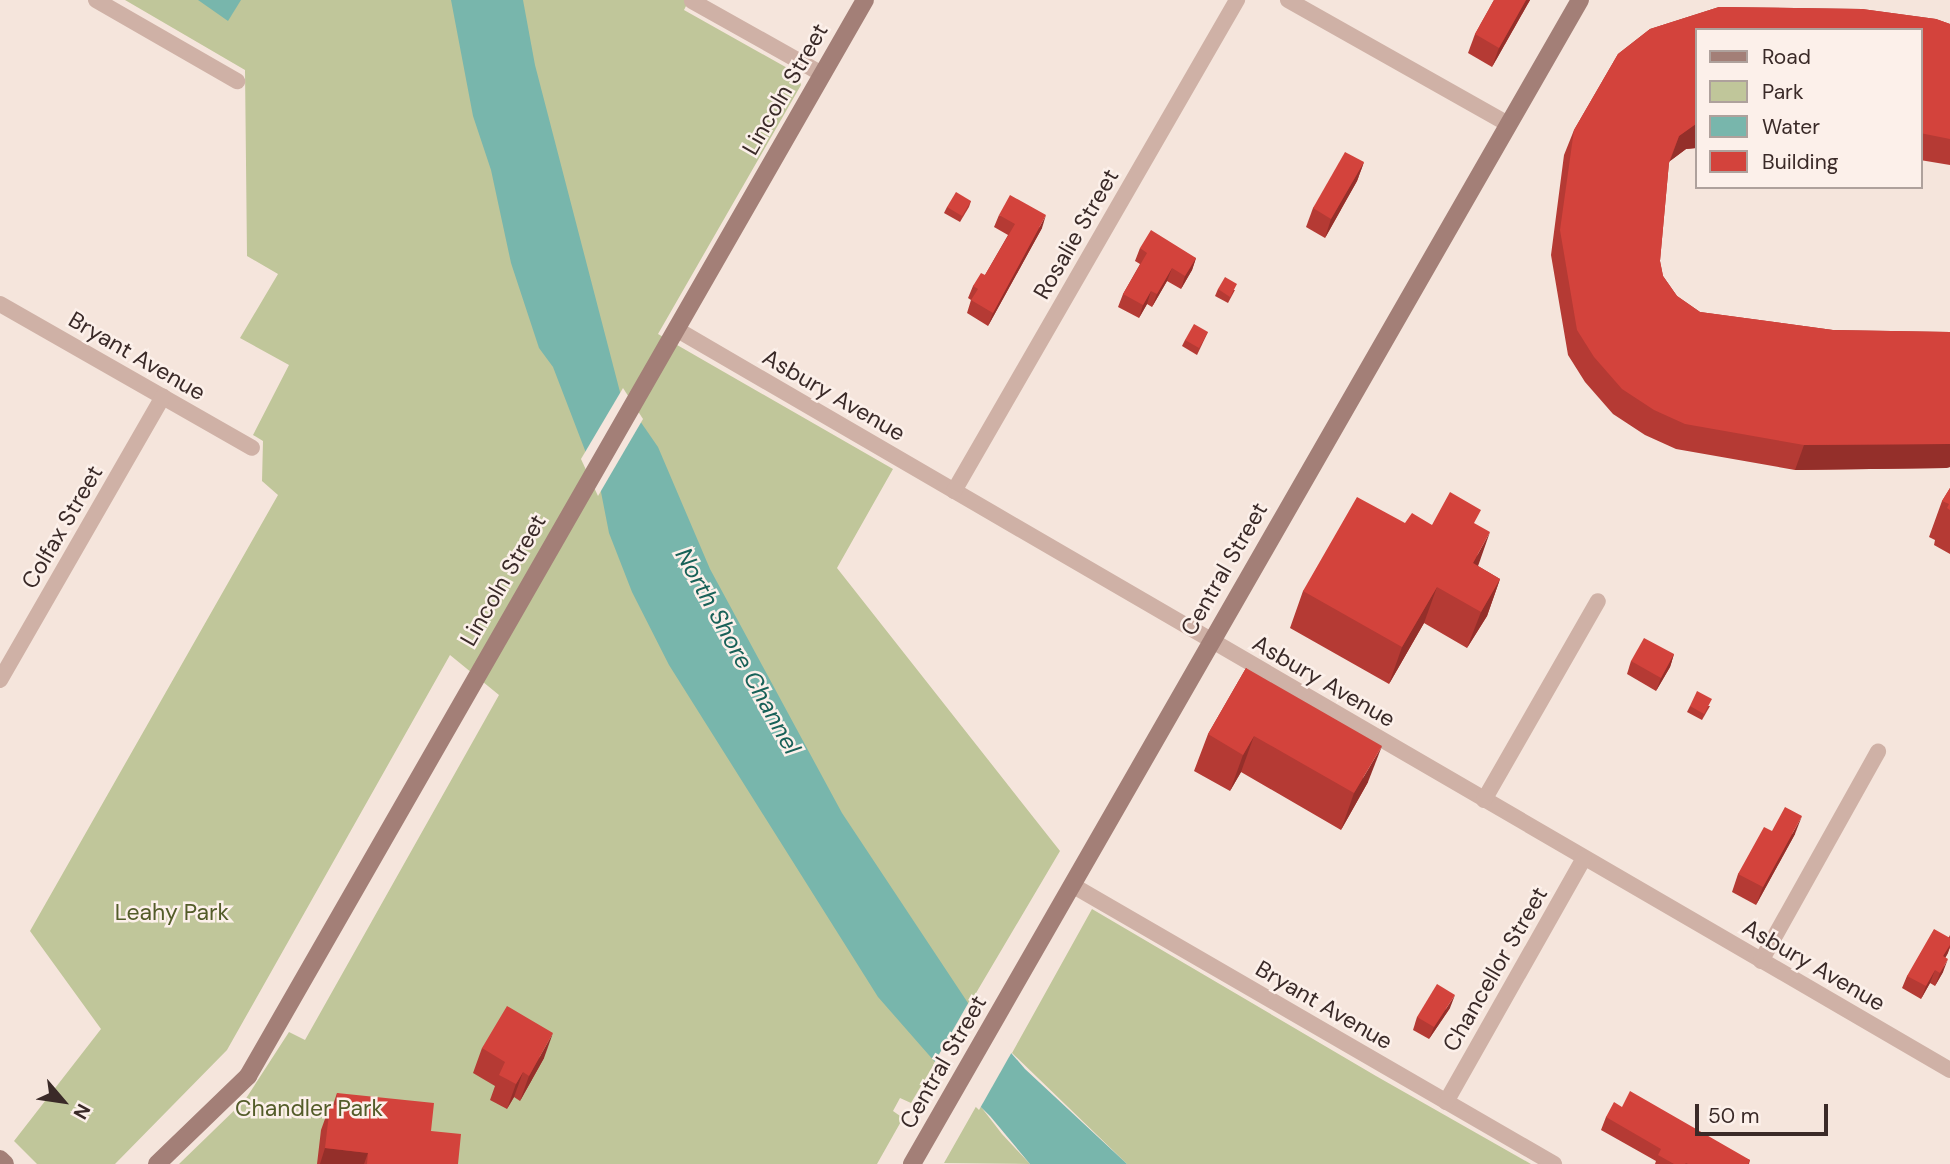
<!DOCTYPE html>
<html>
<head>
<meta charset="utf-8">
<style>
  body { margin:0 }
  #map { position:relative; width:1950px; height:1164px; overflow:hidden; background:#f5e5dc; font-family:"DM Sans",sans-serif }
  div>[style] { position:absolute }
  [style*='--x'] { left:calc(var(--x)*1px); top:calc(var(--y)*1px); width:calc(var(--w)*1px); rotate:calc(var(--a)*1deg) }
  .green>* { inset:0; background:#c0c69a }
  .water>* { inset:0; background:#78b6ac }
  .pier>* { inset:0; background:#f5e5dc }
  .street>* { height:16px; margin:-8px; padding:0 8px; transform-origin:8px; border-radius:8px; background:#cfb1a6 }
  .secondary>* { height:18px; margin:-9px; padding:0 9px; transform-origin:9px; border-radius:9px; background:#a37f77 }
  .wall>* { inset:0; background:#b53a34 }
  .shaded-wall>* { inset:0; background:#942f2a }
  .building>* { inset:0; background:#d3433c }
  span { translate:-50% -50%; white-space:nowrap; text-align:center; line-height:1.15; -webkit-text-stroke:5px #fcf0ea; paint-order:stroke }
  .street-label { font-size:23px; color:#3a2a28 }
  .park-label { font-size:23px; color:#535c29 }
  .water-label { font-size:24px; color:#186158; font-style:italic }
  .legend { position:absolute; left:1695px; top:28px; width:228px; height:161px; box-sizing:border-box; background:#fcf0ea; border:2px solid #aea19c; margin:0; padding:9px 12px; list-style:none; font-size:21px; color:#3a2a28 }
  .legend li { display:flex; align-items:center; gap:14px; height:35px }
  .legend b { width:35px; border:2px solid #aea19c }
  .north { position:absolute; left:28px; top:1066px; width:70px; height:70px; -webkit-text-stroke:5px #fcf0ea; paint-order:stroke; rotate:119deg; font-size:19px; font-weight:700; line-height:28px; text-align:center; color:#3a2a28 }
  .north::after { content:''; display:block; margin:auto; width:24px; height:32px; background:#3a2a28; clip-path:polygon(50% 0,100% 100%,50% 72%,0 100%) }
  .scale { position:absolute; left:1695px; top:1104px; width:133px; height:32px; box-sizing:border-box; border:4px solid #3a2a28; border-top:0; padding-left:9px; font-size:21px; line-height:24px; white-space:nowrap; color:#3a2a28; -webkit-text-stroke:5px #fcf0ea; paint-order:stroke }
</style>
</head>
<body>
<div id="map">
  <div class="green">
    <i style="clip-path:polygon(125px 0,689px 0,684px 10px,798px 74px,801px 85px,658px 334px,893px 469px,837px 568px,1060px 851px,911px 1103px,900px 1098px,893px 1111px,903px 1118px,877px 1164px,179px 1164px,245px 1100px,289px 1032px,305px 1040px,499px 695px,450px 655px,227px 1050px,115px 1164px,37px 1164px,14px 1141px,101px 1029px,30px 931px,278px 495px,262px 481px,263px 441px,253px 435px,289px 365px,240px 338px,278px 274px,247px 256px,245px 70px)"></i>
    <i style="clip-path:polygon(1092px 909px,1376px 1076px,1531px 1164px,1127px 1164px,1012px 1053px)"></i>
    <i style="clip-path:polygon(978px 1103px,1002px 1134px,1030px 1164px,944px 1163px)"></i>
  </div>
  <div class="water">
    <i style="clip-path:polygon(198px 0,241px 0,228px 21px)"></i>
    <i style="clip-path:polygon(451px 0,523px 0,535px 65px,620px 392px,658px 447px,710px 569px,842px 813px,968px 1003px,1025px 1069px,1127px 1164px,1030px 1164px,990px 1116px,935px 1062px,878px 997px,669px 665px,632px 592px,609px 533px,601px 492px,553px 367px,539px 348px,511px 263px,491px 170px,473px 116px)"></i>
  </div>
  <div class="pier">
    <i style="clip-path:polygon(623px 388px,643px 419px,598px 496px,581px 459px)"></i>
    <i style="clip-path:polygon(970px 1000px,1013px 1050px,979px 1110px,933px 1065px)"></i>
  </div>
  <div class="street">
    <i style="--x:96;--y:0;--w:163;--a:29.9"></i>
    <i style="--x:1288;--y:0;--w:253;--a:29.4"></i>
    <i style="--x:692;--y:1;--w:149;--a:29.3"></i>
    <i style="--x:0;--y:304;--w:290;--a:29.7"></i>
    <i style="--x:676;--y:329;--w:1474;--a:30.18"></i>
    <i style="--x:954;--y:491;--w:567;--a:-60.04"></i>
    <i style="--x:0;--y:680;--w:327;--a:-60.1"></i>
    <i style="--x:1484;--y:800;--w:229;--a:-60.2"></i>
    <i style="--x:1072;--y:885;--w:557;--a:30.06"></i>
    <i style="--x:1761;--y:961;--w:240;--a:-60.8"></i>
    <i style="--x:1446;--y:1102;--w:280;--a:-60.5"></i>
  </div>
  <div class="secondary">
    <i style="--x:0;--y:1159;--w:7;--a:45"></i>
    <i style="--x:157;--y:1164;--w:127;--a:-44"></i>
    <i style="--x:248;--y:1076;--w:1240;--a:-60.17"></i>
    <i style="--x:912;--y:1164;--w:1342;--a:-60.15"></i>
  </div>
  <div class="wall">
    <i style="clip-path:polygon(1494px 0,1530px 0,1492px 67px,1468px 53px,1475px 34px)"></i>
    <i style="clip-path:polygon(1719px 7px,1862px 9px,1936px 19px,1950px 24px,1950px 165px,1920px 160px,1920px 30px,1696px 30px,1696px 148px,1686px 149px,1670px 161px,1669px 163px,1660px 261px,1663px 276px,1677px 296px,1700px 312px,1833px 330px,1950px 332px,1950px 467px,1946px 468px,1795px 470px,1676px 449px,1645px 435px,1613px 414px,1585px 382px,1568px 355px,1551px 255px,1564px 155px,1574px 130px,1618px 54px,1650px 29px)"></i>
    <i style="clip-path:polygon(1364px 162px,1357px 181px,1325px 238px,1306px 227px,1313px 208px)"></i>
    <i style="clip-path:polygon(971px 201px,969px 207px,960px 222px,944px 213px,947px 207px)"></i>
    <i style="clip-path:polygon(999px 215px,1042px 228px,988px 326px,967px 313px,971px 300px,968px 298px,973px 286px,985px 275px,1008px 235px,994px 227px)"></i>
    <i style="clip-path:polygon(1140px 248px,1196px 258px,1192px 270px,1181px 289px,1167px 281px,1152px 307px,1147px 304px,1139px 318px,1118px 307px,1123px 294px,1140px 264px,1135px 261px)"></i>
    <i style="clip-path:polygon(1218px 289px,1235px 290px,1228px 303px,1215px 296px)"></i>
    <i style="clip-path:polygon(1208px 332px,1197px 355px,1182px 346px,1185px 340px)"></i>
    <i style="clip-path:polygon(1950px 488px,1950px 554px,1934px 545px,1935px 540px,1929px 537px,1942px 501px)"></i>
    <i style="clip-path:polygon(1405px 523px,1432px 525px,1476px 525px,1478px 566px,1500px 579px,1487px 616px,1467px 648px,1424px 623px,1389px 684px,1290px 628px,1303px 591px)"></i>
    <i style="clip-path:polygon(1674px 654px,1670px 667px,1656px 691px,1627px 674px,1631px 661px)"></i>
    <i style="clip-path:polygon(1246px 668px,1368px 782px,1341px 830px,1241px 772px,1230px 791px,1194px 771px,1208px 734px)"></i>
    <i style="clip-path:polygon(1690px 706px,1710px 706px,1702px 720px,1687px 712px)"></i>
    <i style="clip-path:polygon(1772px 831px,1795px 834px,1756px 905px,1732px 892px,1738px 874px)"></i>
    <i style="clip-path:polygon(1950px 935px,1950px 948px,1945px 958px,1943px 972px,1935px 986px,1930px 983px,1921px 999px,1902px 988px,1907px 976px,1949px 937px)"></i>
    <i style="clip-path:polygon(1450px 1008px,1429px 1039px,1413px 1030px,1417px 1017px)"></i>
    <i style="clip-path:polygon(482px 1048px,544px 1058px,520px 1101px,514px 1097px,507px 1109px,490px 1100px,495px 1086px,473px 1073px)"></i>
    <i style="clip-path:polygon(337px 1093px,431px 1131px,458px 1164px,317px 1164px,321px 1130px,330px 1105px,333px 1105px)"></i>
    <i style="clip-path:polygon(1622px 1107px,1750px 1160px,1749px 1164px,1655px 1164px,1656px 1161px,1601px 1130px,1606px 1117px)"></i>
  </div>
  <div class="shaded-wall">
    <i style="clip-path:polygon(1526px 0,1530px 0,1492px 67px,1499px 48px)"></i>
    <i style="clip-path:polygon(1695px 124px,1696px 124px,1696px 148px,1686px 149px,1670px 161px,1679px 136px)"></i>
    <i style="clip-path:polygon(1364px 162px,1357px 181px,1325px 238px,1331px 219px)"></i>
    <i style="clip-path:polygon(1046px 215px,1042px 228px,988px 326px,993px 313px)"></i>
    <i style="clip-path:polygon(1196px 258px,1192px 270px,1181px 289px,1185px 276px)"></i>
    <i style="clip-path:polygon(1172px 268px,1167px 281px,1152px 307px,1157px 294px)"></i>
    <i style="clip-path:polygon(1151px 291px,1147px 304px,1139px 318px,1143px 305px)"></i>
    <i style="clip-path:polygon(1950px 444px,1950px 467px,1946px 468px,1795px 470px,1804px 445px)"></i>
    <i style="clip-path:polygon(1490px 532px,1477px 569px,1473px 563px)"></i>
    <i style="clip-path:polygon(1500px 579px,1487px 616px,1467px 648px,1481px 612px)"></i>
    <i style="clip-path:polygon(1437px 587px,1424px 623px,1389px 684px,1402px 647px)"></i>
    <i style="clip-path:polygon(1674px 654px,1670px 667px,1656px 691px,1661px 678px)"></i>
    <i style="clip-path:polygon(1254px 736px,1241px 772px,1230px 791px,1243px 755px)"></i>
    <i style="clip-path:polygon(1382px 746px,1368px 782px,1341px 830px,1354px 793px)"></i>
    <i style="clip-path:polygon(1802px 816px,1795px 834px,1756px 905px,1763px 887px)"></i>
    <i style="clip-path:polygon(1950px 945px,1948px 953px,1939px 969px,1943px 956px)"></i>
    <i style="clip-path:polygon(1948px 959px,1943px 972px,1935px 986px,1940px 973px)"></i>
    <i style="clip-path:polygon(1935px 970px,1930px 983px,1921px 999px,1926px 986px)"></i>
    <i style="clip-path:polygon(1455px 995px,1450px 1008px,1429px 1039px,1434px 1027px)"></i>
    <i style="clip-path:polygon(553px 1033px,544px 1058px,520px 1101px,529px 1076px)"></i>
    <i style="clip-path:polygon(523px 1072px,514px 1097px,507px 1109px,516px 1084px)"></i>
    <i style="clip-path:polygon(325px 1148px,368px 1153px,364px 1164px,320px 1164px)"></i>
  </div>
  <div class="building">
    <i style="clip-path:polygon(1494px 0,1526px 0,1499px 48px,1475px 34px)"></i>
    <i style="clip-path:polygon(1719px 7px,1862px 9px,1936px 19px,1950px 24px,1950px 139px,1920px 133px,1920px 30px,1696px 30px,1696px 124px,1679px 136px,1669px 162px,1660px 261px,1663px 276px,1677px 296px,1700px 312px,1833px 330px,1950px 332px,1950px 444px,1804px 445px,1685px 424px,1654px 410px,1622px 389px,1594px 357px,1577px 330px,1560px 230px,1574px 130px,1618px 54px,1650px 29px)"></i>
    <i style="clip-path:polygon(1345px 152px,1364px 162px,1331px 219px,1313px 208px)"></i>
    <i style="clip-path:polygon(956px 192px,971px 201px,962px 216px,947px 207px)"></i>
    <i style="clip-path:polygon(1010px 195px,1046px 215px,993px 313px,971px 300px,978px 289px,973px 286px,981px 273px,985px 275px,1015px 224px,999px 215px)"></i>
    <i style="clip-path:polygon(1151px 230px,1196px 258px,1185px 276px,1172px 268px,1157px 294px,1151px 291px,1143px 305px,1123px 294px,1147px 253px,1140px 248px)"></i>
    <i style="clip-path:polygon(1225px 277px,1237px 284px,1230px 297px,1218px 289px)"></i>
    <i style="clip-path:polygon(1194px 324px,1208px 332px,1199px 348px,1185px 340px)"></i>
    <i style="clip-path:polygon(1950px 488px,1950px 510px,1947px 508px,1949px 504px,1942px 501px)"></i>
    <i style="clip-path:polygon(1450px 492px,1481px 510px,1474px 523px,1490px 532px,1473px 563px,1500px 579px,1481px 612px,1437px 587px,1402px 647px,1303px 591px,1357px 497px,1405px 523px,1412px 513px,1432px 525px)"></i>
    <i style="clip-path:polygon(1644px 638px,1674px 654px,1661px 678px,1631px 661px)"></i>
    <i style="clip-path:polygon(1246px 668px,1382px 746px,1354px 793px,1254px 736px,1243px 755px,1208px 734px)"></i>
    <i style="clip-path:polygon(1697px 691px,1712px 699px,1704px 714px,1690px 706px)"></i>
    <i style="clip-path:polygon(1785px 807px,1802px 816px,1763px 887px,1738px 874px,1764px 827px,1772px 831px)"></i>
    <i style="clip-path:polygon(1934px 929px,1950px 938px,1950px 945px,1943px 956px,1948px 959px,1940px 973px,1935px 970px,1926px 986px,1907px 976px)"></i>
    <i style="clip-path:polygon(1437px 984px,1455px 995px,1434px 1027px,1417px 1017px)"></i>
    <i style="clip-path:polygon(507px 1006px,553px 1033px,529px 1076px,523px 1072px,516px 1084px,499px 1075px,505px 1062px,482px 1048px)"></i>
    <i style="clip-path:polygon(1630px 1091px,1750px 1160px,1748px 1164px,1688px 1164px,1686px 1163px,1685px 1164px,1674px 1164px,1658px 1155px,1661px 1149px,1606px 1117px,1614px 1102px,1622px 1107px)"></i>
    <i style="clip-path:polygon(337px 1093px,434px 1103px,431px 1131px,461px 1134px,458px 1164px,367px 1164px,368px 1153px,325px 1148px,330px 1105px,336px 1105px)"></i>
  </div>
  <div class="street-label">
    <span style="left:785px;top:89px;rotate:-60deg">Lincoln Street</span>
    <span style="left:1076px;top:234px;rotate:-60deg">Rosalie Street</span>
    <span style="left:137px;top:356px;rotate:30deg">Bryant Avenue</span>
    <span style="left:834px;top:395px;rotate:30deg">Asbury Avenue</span>
    <span style="left:62px;top:527px;rotate:-60deg">Colfax Street</span>
    <span style="left:1224px;top:569px;rotate:-60deg">Central Street</span>
    <span style="left:503px;top:580px;rotate:-60deg">Lincoln Street</span>
    <span style="left:1324px;top:681px;rotate:30deg">Asbury Avenue</span>
    <span style="left:1814px;top:965px;rotate:30deg">Asbury Avenue</span>
    <span style="left:1495px;top:969px;rotate:-60deg">Chancellor Street</span>
    <span style="left:1324px;top:1005px;rotate:30deg">Bryant Avenue</span>
    <span style="left:943px;top:1062px;rotate:-60deg">Central Street</span>
  </div>
  <div class="park-label">
    <span style="left:172px;top:912px">Leahy Park</span>
    <span style="left:309px;top:1108px">Chandler Park</span>
  </div>
  <div class="water-label">
    <span style="left:738px;top:651px;rotate:61deg">North Shore Channel</span>
  </div>
  <ul class="legend">
  <li><b style="height:9px;background:#a37f77"></b>Road</li>
  <li><b style="height:19px;background:#c0c69a"></b>Park</li>
  <li><b style="height:19px;background:#78b6ac"></b>Water</li>
  <li><b style="height:19px;background:#d3433c"></b>Building</li>
  </ul>
  <div class="north">N</div>
  <div class="scale">50 m</div>
</div>
</body>
</html>
